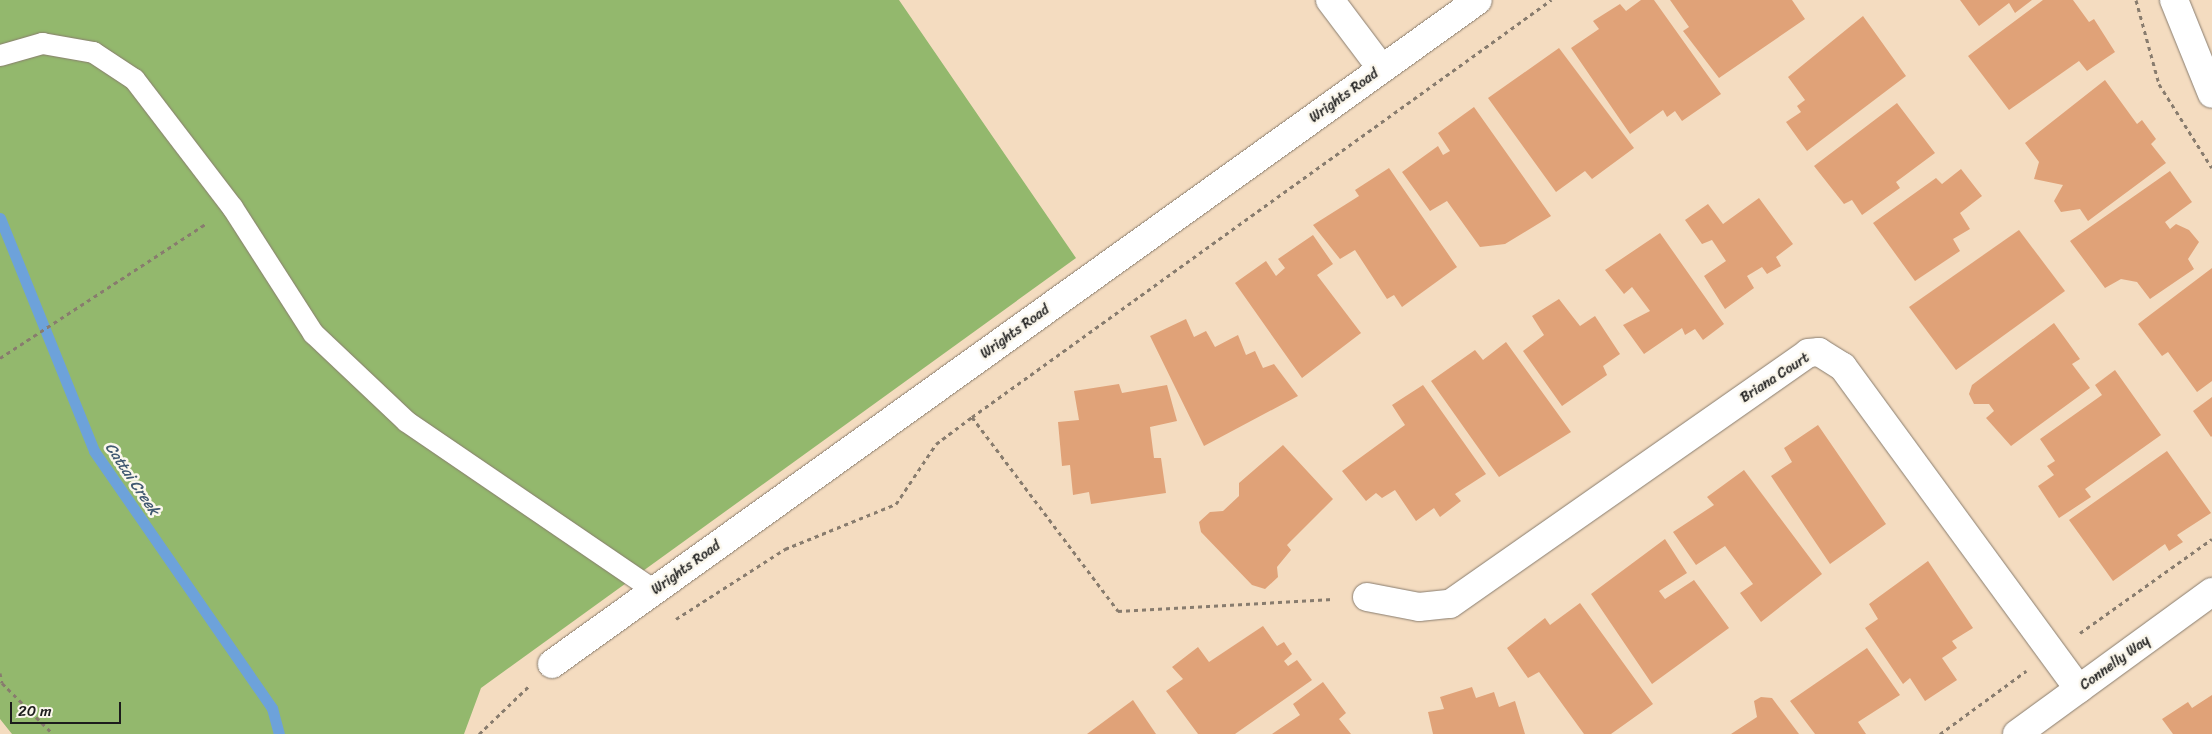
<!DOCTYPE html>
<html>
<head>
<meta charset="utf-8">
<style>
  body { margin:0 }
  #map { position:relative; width:2212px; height:734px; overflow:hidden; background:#f4dcc0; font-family:Sriracha,sans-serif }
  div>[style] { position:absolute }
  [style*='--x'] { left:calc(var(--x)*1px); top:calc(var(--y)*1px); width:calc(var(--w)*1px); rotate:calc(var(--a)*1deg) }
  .forest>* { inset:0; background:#93b86d }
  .stream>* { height:11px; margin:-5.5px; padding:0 5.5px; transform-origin:5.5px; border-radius:5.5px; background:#6da2da }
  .building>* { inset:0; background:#e0a278 }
  .path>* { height:3px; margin-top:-1.5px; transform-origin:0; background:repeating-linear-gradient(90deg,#887c6e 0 4px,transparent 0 8px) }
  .roads { filter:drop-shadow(0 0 1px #887c6e) drop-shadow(0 0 1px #887c6e) }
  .service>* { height:21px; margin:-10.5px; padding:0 10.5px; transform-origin:10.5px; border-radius:10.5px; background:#fff }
  .minor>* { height:28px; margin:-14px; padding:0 14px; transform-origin:14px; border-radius:14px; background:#fff }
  span { translate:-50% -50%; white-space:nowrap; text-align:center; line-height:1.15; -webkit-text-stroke:5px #fbf7ec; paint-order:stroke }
  .street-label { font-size:14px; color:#1c1c1c }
  .water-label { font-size:15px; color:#405871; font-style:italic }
  .scale { position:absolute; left:10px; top:702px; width:111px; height:22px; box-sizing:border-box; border:2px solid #1c1c1c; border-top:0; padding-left:6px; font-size:15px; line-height:18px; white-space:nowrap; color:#1c1c1c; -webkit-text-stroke:4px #fbf7ec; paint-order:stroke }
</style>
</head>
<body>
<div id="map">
  <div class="forest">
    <i style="clip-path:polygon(0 0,899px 0,1076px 258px,481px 688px,464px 734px,12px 734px,0 719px)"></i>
  </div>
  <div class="stream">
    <i style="--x:0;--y:218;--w:251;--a:68"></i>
    <i style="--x:94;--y:451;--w:313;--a:55.3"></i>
    <i style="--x:272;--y:708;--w:27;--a:75"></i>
  </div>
  <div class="building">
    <i style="clip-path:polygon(1641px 0,1654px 0,1721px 94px,1682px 121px,1675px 111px,1667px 117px,1663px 110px,1630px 134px,1571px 48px,1599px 29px,1593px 21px,1620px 4px,1626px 11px)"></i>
    <i style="clip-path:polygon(1670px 0,1792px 0,1805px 19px,1719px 78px,1683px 31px,1689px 27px)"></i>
    <i style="clip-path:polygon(1960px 0,2032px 0,2015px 13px,2009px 3px,1979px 26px)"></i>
    <i style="clip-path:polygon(2043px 0,2073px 0,2089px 22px,2094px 19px,2115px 52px,2087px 71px,2079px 61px,2009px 110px,1968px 56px)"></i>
    <i style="clip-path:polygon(1863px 16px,1906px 76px,1807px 151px,1786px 122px,1801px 112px,1797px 106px,1805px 100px,1788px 77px)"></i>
    <i style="clip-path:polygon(1559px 48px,1634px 148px,1592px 179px,1585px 171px,1556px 192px,1488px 98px)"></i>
    <i style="clip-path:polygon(2105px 80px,2137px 124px,2142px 120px,2156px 139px,2151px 144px,2166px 163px,2088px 221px,2080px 209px,2061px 212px,2054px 201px,2063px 185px,2034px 179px,2039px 162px,2025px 143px)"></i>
    <i style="clip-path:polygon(1897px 103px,1935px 153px,1896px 182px,1900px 188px,1862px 215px,1852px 200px,1844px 204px,1814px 166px)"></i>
    <i style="clip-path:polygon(1474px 107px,1551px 216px,1505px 244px,1480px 247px,1447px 201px,1430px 211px,1402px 172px,1438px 146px,1443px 155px,1450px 151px,1438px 133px)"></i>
    <i style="clip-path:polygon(1389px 168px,1457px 267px,1402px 307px,1394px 295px,1387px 299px,1355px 250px,1340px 259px,1313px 225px,1359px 196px,1355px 190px)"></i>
    <i style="clip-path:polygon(1961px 169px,1982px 196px,1960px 213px,1970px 229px,1953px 239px,1960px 251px,1915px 281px,1873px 223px,1936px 178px,1942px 184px)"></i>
    <i style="clip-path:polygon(2170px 171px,2192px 202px,2165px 222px,2170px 229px,2176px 224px,2189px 230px,2199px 242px,2188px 259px,2194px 269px,2150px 299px,2137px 282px,2121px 279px,2105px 288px,2070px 241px)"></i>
    <i style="clip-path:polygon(1759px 198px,1793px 244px,1776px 257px,1781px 266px,1767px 274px,1762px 267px,1747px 276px,1754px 288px,1725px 309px,1704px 276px,1726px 261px,1712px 240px,1702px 244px,1685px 220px,1708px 204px,1723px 224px)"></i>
    <i style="clip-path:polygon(2019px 230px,2065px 291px,1956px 370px,1909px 307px)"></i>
    <i style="clip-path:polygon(1660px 233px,1724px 324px,1703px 340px,1695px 329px,1685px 335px,1682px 328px,1644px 354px,1623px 325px,1650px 311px,1632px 287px,1624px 294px,1605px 270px)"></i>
    <i style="clip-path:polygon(1313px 235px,1333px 264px,1317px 275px,1361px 333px,1302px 378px,1235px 283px,1266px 261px,1276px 276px,1285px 268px,1278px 259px)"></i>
    <i style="clip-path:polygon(2212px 268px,2212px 381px,2197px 392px,2168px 352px,2162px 356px,2138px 324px)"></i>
    <i style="clip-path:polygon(1559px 299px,1580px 326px,1595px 316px,1620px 354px,1603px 366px,1607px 375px,1562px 406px,1523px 351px,1544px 335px,1532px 316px)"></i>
    <i style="clip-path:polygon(1186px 319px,1194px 337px,1206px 331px,1215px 347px,1238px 335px,1246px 355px,1255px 351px,1263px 368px,1274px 364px,1298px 396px,1204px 446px,1150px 336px)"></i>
    <i style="clip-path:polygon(2054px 323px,2080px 359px,2072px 364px,2090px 388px,2011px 446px,1986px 418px,1994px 411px,1989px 404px,1974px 404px,1969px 394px,1972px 385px)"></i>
    <i style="clip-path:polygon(1506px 342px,1571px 432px,1499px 477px,1431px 381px,1475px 350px,1483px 360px)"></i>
    <i style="clip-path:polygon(2115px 370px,2161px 435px,2085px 489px,2091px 497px,2059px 518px,2038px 486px,2054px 475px,2047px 466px,2055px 461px,2040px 439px,2102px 395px,2095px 385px)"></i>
    <i style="clip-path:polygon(1119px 384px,1122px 393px,1167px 385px,1177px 421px,1150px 427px,1154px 458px,1161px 458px,1166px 493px,1091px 504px,1089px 492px,1073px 495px,1070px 465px,1062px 466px,1058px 422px,1079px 420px,1074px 391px)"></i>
    <i style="clip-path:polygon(1423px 385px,1486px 474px,1455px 494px,1461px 501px,1440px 517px,1434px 508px,1416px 521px,1395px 490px,1382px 498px,1376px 493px,1366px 501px,1342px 471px,1405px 425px,1392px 405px)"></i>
    <i style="clip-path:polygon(2212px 397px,2212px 436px,2211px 437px,2193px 411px)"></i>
    <i style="clip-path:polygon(1818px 425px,1886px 524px,1830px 564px,1771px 476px,1792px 462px,1784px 448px)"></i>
    <i style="clip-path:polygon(1283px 445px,1333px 499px,1287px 545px,1291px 550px,1277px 567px,1278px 577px,1265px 589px,1252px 585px,1201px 532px,1199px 522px,1210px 512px,1223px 511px,1239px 496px,1239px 483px)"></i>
    <i style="clip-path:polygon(2167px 451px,2211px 513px,2177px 535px,2183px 542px,2169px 551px,2165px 544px,2113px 581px,2069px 520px)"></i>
    <i style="clip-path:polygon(1744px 470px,1822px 574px,1761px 622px,1740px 593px,1753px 584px,1725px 546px,1696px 565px,1673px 532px,1714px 505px,1707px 497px)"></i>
    <i style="clip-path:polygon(1665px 539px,1687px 573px,1659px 591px,1665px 599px,1694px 580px,1729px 628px,1652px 684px,1591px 594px)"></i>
    <i style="clip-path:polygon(1928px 561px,1973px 628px,1952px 641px,1957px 648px,1942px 658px,1957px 680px,1925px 701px,1910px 678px,1903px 684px,1865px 628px,1878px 619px,1869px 604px)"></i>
    <i style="clip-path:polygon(1580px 603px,1653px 704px,1611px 734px,1584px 734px,1539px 672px,1528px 678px,1507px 648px,1545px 618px,1550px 625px)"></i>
    <i style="clip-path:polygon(1263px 626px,1277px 646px,1284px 642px,1292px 654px,1284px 661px,1288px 666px,1297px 660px,1312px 680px,1235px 734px,1198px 734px,1166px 691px,1183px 679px,1172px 667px,1198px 647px,1209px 662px)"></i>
    <i style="clip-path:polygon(1867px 648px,1900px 695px,1858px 722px,1866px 734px,1815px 734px,1790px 701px)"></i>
    <i style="clip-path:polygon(1323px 682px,1346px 713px,1339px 719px,1351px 734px,1272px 734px,1300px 715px,1293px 704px)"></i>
    <i style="clip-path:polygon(1472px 687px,1476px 698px,1494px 692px,1499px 707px,1515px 701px,1525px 734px,1433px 734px,1428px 712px,1444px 709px,1440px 697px)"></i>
    <i style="clip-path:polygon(2212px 695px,2212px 734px,2173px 734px,2162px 719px,2188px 702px,2192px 708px)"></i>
    <i style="clip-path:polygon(1761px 697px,1772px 698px,1799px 734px,1731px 734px,1757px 717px,1754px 701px)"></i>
    <i style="clip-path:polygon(1133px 700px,1156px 734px,1087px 734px)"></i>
  </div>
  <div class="path">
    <i style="--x:2136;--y:0;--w:87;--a:74.7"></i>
    <i style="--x:2159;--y:84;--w:99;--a:57.8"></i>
    <i style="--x:0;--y:358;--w:247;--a:-33.1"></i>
    <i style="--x:972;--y:417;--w:243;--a:53"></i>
    <i style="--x:1118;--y:611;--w:215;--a:-3.2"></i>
    <i style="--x:676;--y:619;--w:130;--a:-32.7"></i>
    <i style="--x:785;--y:549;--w:120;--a:-22.1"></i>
    <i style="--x:896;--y:504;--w:72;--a:-56.3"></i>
    <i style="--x:936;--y:444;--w:45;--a:-36.9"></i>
    <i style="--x:972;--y:417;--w:714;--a:-35.76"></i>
    <i style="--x:2080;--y:633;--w:162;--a:-35.5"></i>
    <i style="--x:0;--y:673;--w:10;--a:79"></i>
    <i style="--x:2;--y:683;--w:72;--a:45"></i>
    <i style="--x:479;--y:734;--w:68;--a:-43.8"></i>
    <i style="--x:1940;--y:734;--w:107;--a:-36.2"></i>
  </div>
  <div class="roads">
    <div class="service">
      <i style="--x:0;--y:55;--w:44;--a:-15.9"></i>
      <i style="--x:42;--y:43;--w:52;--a:10"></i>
      <i style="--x:93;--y:52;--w:49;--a:33.4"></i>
      <i style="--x:134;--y:79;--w:161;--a:52.6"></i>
      <i style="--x:232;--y:207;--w:150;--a:57.3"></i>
      <i style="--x:313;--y:333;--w:128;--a:43.4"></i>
      <i style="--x:406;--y:421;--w:301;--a:34.3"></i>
    </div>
    <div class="minor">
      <i style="--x:1330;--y:0;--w:86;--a:53"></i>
      <i style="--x:2174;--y:0;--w:101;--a:68"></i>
      <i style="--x:1367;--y:597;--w:53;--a:10.9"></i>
      <i style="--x:1419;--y:607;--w:31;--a:-6"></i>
      <i style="--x:1450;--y:604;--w:437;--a:-35"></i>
      <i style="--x:1808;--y:353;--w:11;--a:-5"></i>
      <i style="--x:1819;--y:352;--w:28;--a:32"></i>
      <i style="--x:1843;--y:367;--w:399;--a:53.8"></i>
      <i style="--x:552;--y:664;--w:1139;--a:-35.64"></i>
      <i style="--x:2017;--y:734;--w:241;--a:-36.1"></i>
    </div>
  </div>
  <div class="street-label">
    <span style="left:1344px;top:96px;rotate:-36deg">Wrights Road</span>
    <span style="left:1015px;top:332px;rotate:-36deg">Wrights Road</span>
    <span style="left:1775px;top:378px;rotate:-33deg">Briana Court</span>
    <span style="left:686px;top:568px;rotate:-36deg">Wrights Road</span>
    <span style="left:2115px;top:663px;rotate:-36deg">Connelly Way</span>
  </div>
  <div class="water-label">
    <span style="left:132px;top:479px;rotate:56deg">Cattai Creek</span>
  </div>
  <div class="scale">20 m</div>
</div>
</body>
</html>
